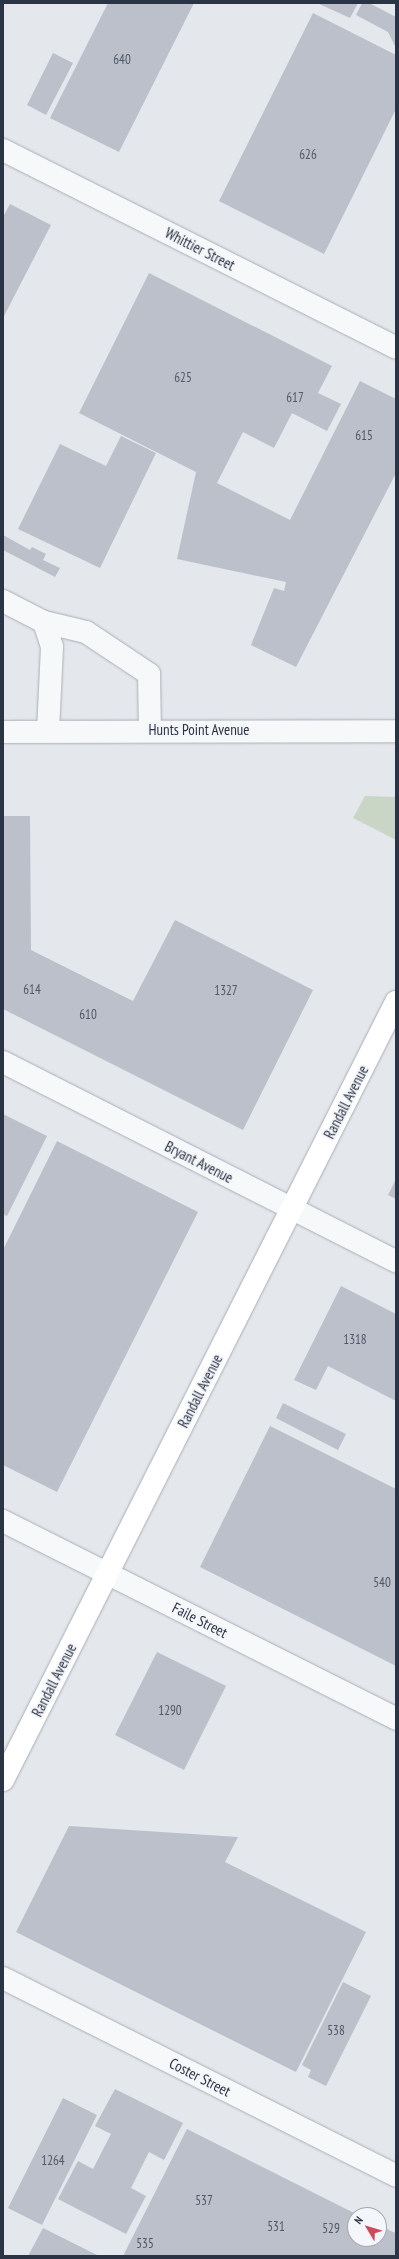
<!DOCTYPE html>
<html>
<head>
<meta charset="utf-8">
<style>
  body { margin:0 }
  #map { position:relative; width:399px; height:2259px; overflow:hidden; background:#e4e7ec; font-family:"PT Sans Narrow",sans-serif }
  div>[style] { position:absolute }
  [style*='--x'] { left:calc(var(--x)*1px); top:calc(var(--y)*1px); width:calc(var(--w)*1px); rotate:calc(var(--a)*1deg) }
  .green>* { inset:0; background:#c9d6c5 }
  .building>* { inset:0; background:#bbc0ca }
  .roads { filter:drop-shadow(0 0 1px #a9aeb7) drop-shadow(0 0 1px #a9aeb7) }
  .minor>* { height:22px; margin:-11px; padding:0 11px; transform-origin:11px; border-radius:11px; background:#f7f8fa }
  .tertiary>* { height:22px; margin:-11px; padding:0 11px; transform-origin:11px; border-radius:11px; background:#f7f8fa }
  .secondary>* { height:22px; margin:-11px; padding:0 11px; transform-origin:11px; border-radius:11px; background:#fff }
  span { translate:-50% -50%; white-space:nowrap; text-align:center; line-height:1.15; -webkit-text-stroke:4px #f4f6f9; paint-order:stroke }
  .number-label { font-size:13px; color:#4f5766 }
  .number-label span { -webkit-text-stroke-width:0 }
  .street-label { font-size:15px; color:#2b3445 }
  .frame { position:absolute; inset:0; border:4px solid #2b3445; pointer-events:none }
  .north { position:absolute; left:347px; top:2207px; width:40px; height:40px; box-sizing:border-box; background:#f4f6f9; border:1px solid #a4a8b1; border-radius:50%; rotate:308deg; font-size:11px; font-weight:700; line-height:16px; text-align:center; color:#2b3445 }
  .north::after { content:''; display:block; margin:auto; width:14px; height:18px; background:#d1495b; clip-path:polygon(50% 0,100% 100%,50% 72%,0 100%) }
</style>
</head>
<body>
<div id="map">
  <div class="green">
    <i style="clip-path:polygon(365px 796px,396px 797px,396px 840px,353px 818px)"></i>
  </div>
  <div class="building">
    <i style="clip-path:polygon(108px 3px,194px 3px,119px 152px,50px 118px)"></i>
    <i style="clip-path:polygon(317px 3px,358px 3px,350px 18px)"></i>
    <i style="clip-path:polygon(362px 3px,369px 3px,396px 17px,396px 48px,388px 32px,356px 15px)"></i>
    <i style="clip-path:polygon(313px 13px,396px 55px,396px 109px,324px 254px,219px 201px)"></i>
    <i style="clip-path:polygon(53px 53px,73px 63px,46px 115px,27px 105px)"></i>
    <i style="clip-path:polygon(10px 204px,51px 225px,3px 318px,3px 217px)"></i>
    <i style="clip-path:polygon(149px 273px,332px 366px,318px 393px,341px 404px,327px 431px,292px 413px,274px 448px,243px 432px,217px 483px,290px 520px,360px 381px,396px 399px,396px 473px,296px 667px,251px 645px,274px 588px,284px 591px,286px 582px,177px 559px,196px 472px,79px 413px)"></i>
    <i style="clip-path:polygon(121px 436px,156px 453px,100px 568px,18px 529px,60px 444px,106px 466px)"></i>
    <i style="clip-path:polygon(3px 535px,30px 550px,32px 547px,46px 554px,43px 560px,60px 568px,55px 577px,3px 550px)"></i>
    <i style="clip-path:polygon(3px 816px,30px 816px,31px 950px,133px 1001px,175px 920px,313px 990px,243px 1130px,3px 1009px)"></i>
    <i style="clip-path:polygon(3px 1114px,47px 1136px,7px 1216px,3px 1214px)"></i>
    <i style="clip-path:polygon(57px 1141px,198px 1212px,57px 1492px,3px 1465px,3px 1250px)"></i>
    <i style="clip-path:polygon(396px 1179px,396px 1199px,388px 1195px)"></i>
    <i style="clip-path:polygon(341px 1286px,396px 1314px,396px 1401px,328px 1366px,316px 1390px,294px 1380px)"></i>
    <i style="clip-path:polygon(283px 1403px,346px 1434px,338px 1450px,276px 1418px)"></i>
    <i style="clip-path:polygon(270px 1426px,396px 1489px,396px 1666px,200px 1567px)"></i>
    <i style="clip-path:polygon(157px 1652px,226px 1686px,184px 1770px,115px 1735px)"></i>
    <i style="clip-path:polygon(69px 1826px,238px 1837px,225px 1862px,366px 1932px,296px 2072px,16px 1932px)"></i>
    <i style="clip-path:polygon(343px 1982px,371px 1996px,326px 2086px,308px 2077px,311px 2070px,302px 2065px)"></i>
    <i style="clip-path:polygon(115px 2089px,183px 2123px,164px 2160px,149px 2152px,131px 2188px,146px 2196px,126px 2234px,58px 2199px,78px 2161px,93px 2169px,111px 2134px,95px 2126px)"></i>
    <i style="clip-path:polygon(63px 2098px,97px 2115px,42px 2225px,8px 2208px)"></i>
    <i style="clip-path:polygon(187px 2129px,358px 2215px,355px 2215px,355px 2239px,379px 2239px,379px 2225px,395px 2233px,396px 2231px,396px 2256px,123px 2256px)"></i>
    <i style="clip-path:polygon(43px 2228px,99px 2256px,28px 2256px)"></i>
  </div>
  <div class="roads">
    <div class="minor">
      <i style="--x:3;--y:150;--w:440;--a:26.7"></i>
      <i style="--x:3;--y:601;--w:46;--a:27.1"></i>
      <i style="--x:44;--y:622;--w:43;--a:13.4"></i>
      <i style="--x:86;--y:632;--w:76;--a:33.7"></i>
      <i style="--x:149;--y:674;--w:56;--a:89"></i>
      <i style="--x:44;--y:622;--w:26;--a:72"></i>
      <i style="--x:52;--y:647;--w:84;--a:92.7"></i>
      <i style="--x:3;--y:1062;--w:441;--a:26.9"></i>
      <i style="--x:3;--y:1521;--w:440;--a:26.7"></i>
      <i style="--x:3;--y:1978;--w:440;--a:26.7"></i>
    </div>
    <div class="tertiary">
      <i style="--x:3;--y:732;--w:393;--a:-0.1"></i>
    </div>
    <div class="secondary">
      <i style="--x:3;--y:1780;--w:872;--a:-63.2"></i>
    </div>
  </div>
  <div class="number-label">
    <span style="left:122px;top:60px">640</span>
    <span style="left:308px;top:155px">626</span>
    <span style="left:183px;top:378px">625</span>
    <span style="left:295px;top:398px">617</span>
    <span style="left:364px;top:436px">615</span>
    <span style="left:32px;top:990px">614</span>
    <span style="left:226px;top:991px">1327</span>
    <span style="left:88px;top:1015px">610</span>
    <span style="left:355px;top:1340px">1318</span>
    <span style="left:382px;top:1583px">540</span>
    <span style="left:170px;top:1711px">1290</span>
    <span style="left:336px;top:2031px">538</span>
    <span style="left:53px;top:2161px">1264</span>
    <span style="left:204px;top:2201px">537</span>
    <span style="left:276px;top:2227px">531</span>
    <span style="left:331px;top:2229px">529</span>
    <span style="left:145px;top:2244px">535</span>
  </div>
  <div class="street-label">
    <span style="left:200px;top:249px;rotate:27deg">Whittier Street</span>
    <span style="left:199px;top:730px">Hunts Point Avenue</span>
    <span style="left:346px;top:1102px;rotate:-63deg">Randall Avenue</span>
    <span style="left:199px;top:1162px;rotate:27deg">Bryant Avenue</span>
    <span style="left:200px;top:1391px;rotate:-63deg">Randall Avenue</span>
    <span style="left:200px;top:1620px;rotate:27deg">Faile Street</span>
    <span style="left:54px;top:1680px;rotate:-63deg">Randall Avenue</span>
    <span style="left:200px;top:2077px;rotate:27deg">Coster Street</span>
  </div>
  <div class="frame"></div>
  <div class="north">N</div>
</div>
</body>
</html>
